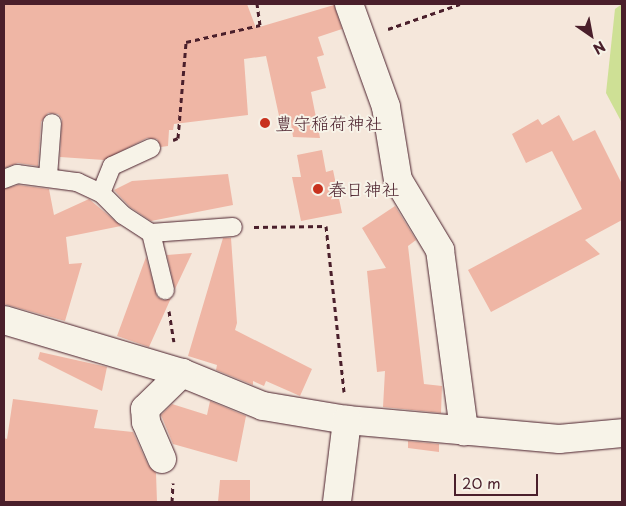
<!DOCTYPE html>
<html>
<head>
<meta charset="utf-8">
<style>
  body { margin:0 }
  #map { position:relative; width:626px; height:506px; overflow:hidden; background:#f5e7db; font-family:"Playpen Sans","Klee One",sans-serif }
  div>[style] { position:absolute }
  [style*='--x'] { left:calc(var(--x)*1px); top:calc(var(--y)*1px); width:calc(var(--w)*1px); rotate:calc(var(--a)*1deg) }
  .green>* { inset:0; background:#cee095 }
  .building>* { inset:0; background:#efb6a5 }
  .path>* { height:3px; margin-top:-1.5px; transform-origin:0; background:repeating-linear-gradient(90deg,#4a1f2b 0 5px,transparent 0 9px) }
  .roads { filter:drop-shadow(0 0 1px #4a1f2b) drop-shadow(0 0 1px #4a1f2b) }
  .service>* { height:18px; margin:-9px; padding:0 9px; transform-origin:9px; border-radius:9px; background:#f7f3e8 }
  .minor>* { height:28px; margin:-14px; padding:0 14px; transform-origin:14px; border-radius:14px; background:#f7f3e8 }
  .dots>* { width:14px; height:14px; translate:-50% -50%; box-sizing:border-box; border:2px solid #f7f3e8; border-radius:50% }
  span { translate:-50% -50%; white-space:nowrap; text-align:center; line-height:1.15; -webkit-text-stroke:4px #f7f3e8; paint-order:stroke }
  .poi-label { font-size:18px; color:#4a1f2b }
  .left { translate:0 -50%; text-align:left }
  .frame { position:absolute; inset:0; border:5px solid #4a1f2b; pointer-events:none }
  .north { position:absolute; left:566px; top:10px; width:50px; height:50px; -webkit-text-stroke:4px #f7f3e8; paint-order:stroke; rotate:147deg; font-size:14px; font-weight:700; line-height:20px; text-align:center; color:#4a1f2b }
  .north::after { content:''; display:block; margin:auto; width:18px; height:22px; background:#4a1f2b; clip-path:polygon(50% 0,100% 100%,50% 72%,0 100%) }
  .scale { position:absolute; left:454px; top:474px; width:84px; height:22px; box-sizing:border-box; border:2px solid #4a1f2b; border-top:0; padding-left:6px; font-size:15px; line-height:18px; white-space:nowrap; color:#4a1f2b; -webkit-text-stroke:4px #f7f3e8; paint-order:stroke }
</style>
</head>
<body>
<div id="map">
  <div class="green">
    <i style="clip-path:polygon(622px 4px,622px 123px,606px 93px,615px 9px)"></i>
  </div>
  <div class="building">
    <i style="clip-path:polygon(4px 4px,247px 4px,256px 28px,334px 5px,342px 29px,318px 37px,324px 55px,317px 57px,326px 88px,311px 92px,320px 138px,293px 137px,291px 123px,281px 125px,266px 56px,244px 59px,248px 115px,174px 124px,173px 130px,169px 130px,168px 146px,161px 147px,157px 139px,147px 138px,104px 160px,60px 157px,62px 119px,58px 114px,48px 113px,41px 122px,38px 166px,18px 163px,4px 168px)"></i>
    <i style="clip-path:polygon(559px 115px,573px 141px,595px 130px,622px 184px,622px 220px,585px 240px,600px 254px,491px 312px,468px 270px,582px 209px,552px 151px,526px 163px,512px 134px,538px 119px,542px 125px)"></i>
    <i style="clip-path:polygon(322px 150px,326px 172px,333px 170px,342px 213px,301px 221px,292px 177px,301px 177px,297px 155px)"></i>
    <i style="clip-path:polygon(228px 174px,233px 205px,151px 221px,130px 207px,114px 190px,132px 181px)"></i>
    <i style="clip-path:polygon(18px 185px,49px 189px,54px 215px,89px 199px,121px 226px,66px 237px,69px 264px,82px 263px,65px 321px,4px 304px,4px 189px)"></i>
    <i style="clip-path:polygon(395px 206px,416px 240px,408px 246px,424px 384px,442px 386px,441px 413px,383px 407px,385px 371px,377px 372px,367px 271px,386px 268px,362px 228px)"></i>
    <i style="clip-path:polygon(223px 238px,231px 238px,237px 323px,235px 330px,312px 369px,300px 396px,266px 381px,264px 386px,253px 381px,253px 385px,216px 370px,217px 365px,188px 356px)"></i>
    <i style="clip-path:polygon(192px 253px,175px 289px,167px 255px)"></i>
    <i style="clip-path:polygon(146px 257px,157px 297px,163px 300px,171px 298px,149px 347px,117px 336px)"></i>
    <i style="clip-path:polygon(40px 352px,107px 367px,102px 391px,38px 359px)"></i>
    <i style="clip-path:polygon(13px 399px,98px 410px,94px 428px,133px 432px,148px 465px,156px 473px,157px 502px,4px 502px,4px 438px,7px 439px)"></i>
    <i style="clip-path:polygon(210px 401px,246px 416px,237px 462px,173px 444px,161px 415px,172px 404px,207px 415px)"></i>
    <i style="clip-path:polygon(408px 441px,439px 444px,439px 452px,408px 448px)"></i>
    <i style="clip-path:polygon(220px 480px,250px 480px,250px 502px,218px 502px)"></i>
  </div>
  <div class="path">
    <i style="--x:388;--y:29;--w:76;--a:-19.1"></i>
    <i style="--x:173;--y:140;--w:5;--a:-22"></i>
    <i style="--x:178;--y:138;--w:96;--a:-85.2"></i>
    <i style="--x:186;--y:42;--w:76;--a:-12.9"></i>
    <i style="--x:260;--y:25;--w:21;--a:-98"></i>
    <i style="--x:254;--y:227;--w:72;--a:-0.8"></i>
    <i style="--x:326;--y:226;--w:167;--a:83.8"></i>
    <i style="--x:169;--y:311;--w:31;--a:81"></i>
    <i style="--x:172;--y:502;--w:19;--a:-87"></i>
  </div>
  <div class="roads">
    <div class="service">
      <i style="--x:48;--y:176;--w:53;--a:-85.7"></i>
      <i style="--x:4;--y:179;--w:14;--a:-21"></i>
      <i style="--x:17;--y:174;--w:61;--a:7.6"></i>
      <i style="--x:77;--y:182;--w:26;--a:25"></i>
      <i style="--x:101;--y:193;--w:31;--a:45"></i>
      <i style="--x:123;--y:215;--w:33;--a:33"></i>
      <i style="--x:151;--y:233;--w:82;--a:-4.2"></i>
      <i style="--x:101;--y:193;--w:29;--a:-68"></i>
      <i style="--x:112;--y:166;--w:43;--a:-24.8"></i>
      <i style="--x:151;--y:233;--w:59;--a:76.2"></i>
    </div>
    <div class="minor">
      <i style="--x:349;--y:4;--w:109;--a:70.2"></i>
      <i style="--x:386;--y:107;--w:74;--a:80.7"></i>
      <i style="--x:398;--y:180;--w:82;--a:59"></i>
      <i style="--x:440;--y:250;--w:183;--a:82.4"></i>
      <i style="--x:4;--y:320;--w:186;--a:16.6"></i>
      <i style="--x:182;--y:373;--w:87;--a:22.2"></i>
      <i style="--x:263;--y:406;--w:85;--a:9.5"></i>
      <i style="--x:347;--y:420;--w:213;--a:5.1"></i>
      <i style="--x:559;--y:439;--w:63;--a:-5.4"></i>
      <i style="--x:162;--y:459;--w:40;--a:-113.4"></i>
      <i style="--x:146;--y:422;--w:13;--a:-94"></i>
      <i style="--x:145;--y:409;--w:52;--a:-44.2"></i>
      <i style="--x:337;--y:502;--w:83;--a:-83"></i>
    </div>
  </div>
  <div class="dots">
    <i style="left:265px;top:123px;background:#c8321e"></i>
    <i style="left:318px;top:189px;background:#c8321e"></i>
  </div>
  <div class="poi-label">
    <span class="left" style="left:275px;top:123px">豊守稲荷神社</span>
    <span class="left" style="left:328px;top:189px">春日神社</span>
  </div>
  <div class="frame"></div>
  <div class="north">N</div>
  <div class="scale">20 m</div>
</div>
</body>
</html>
